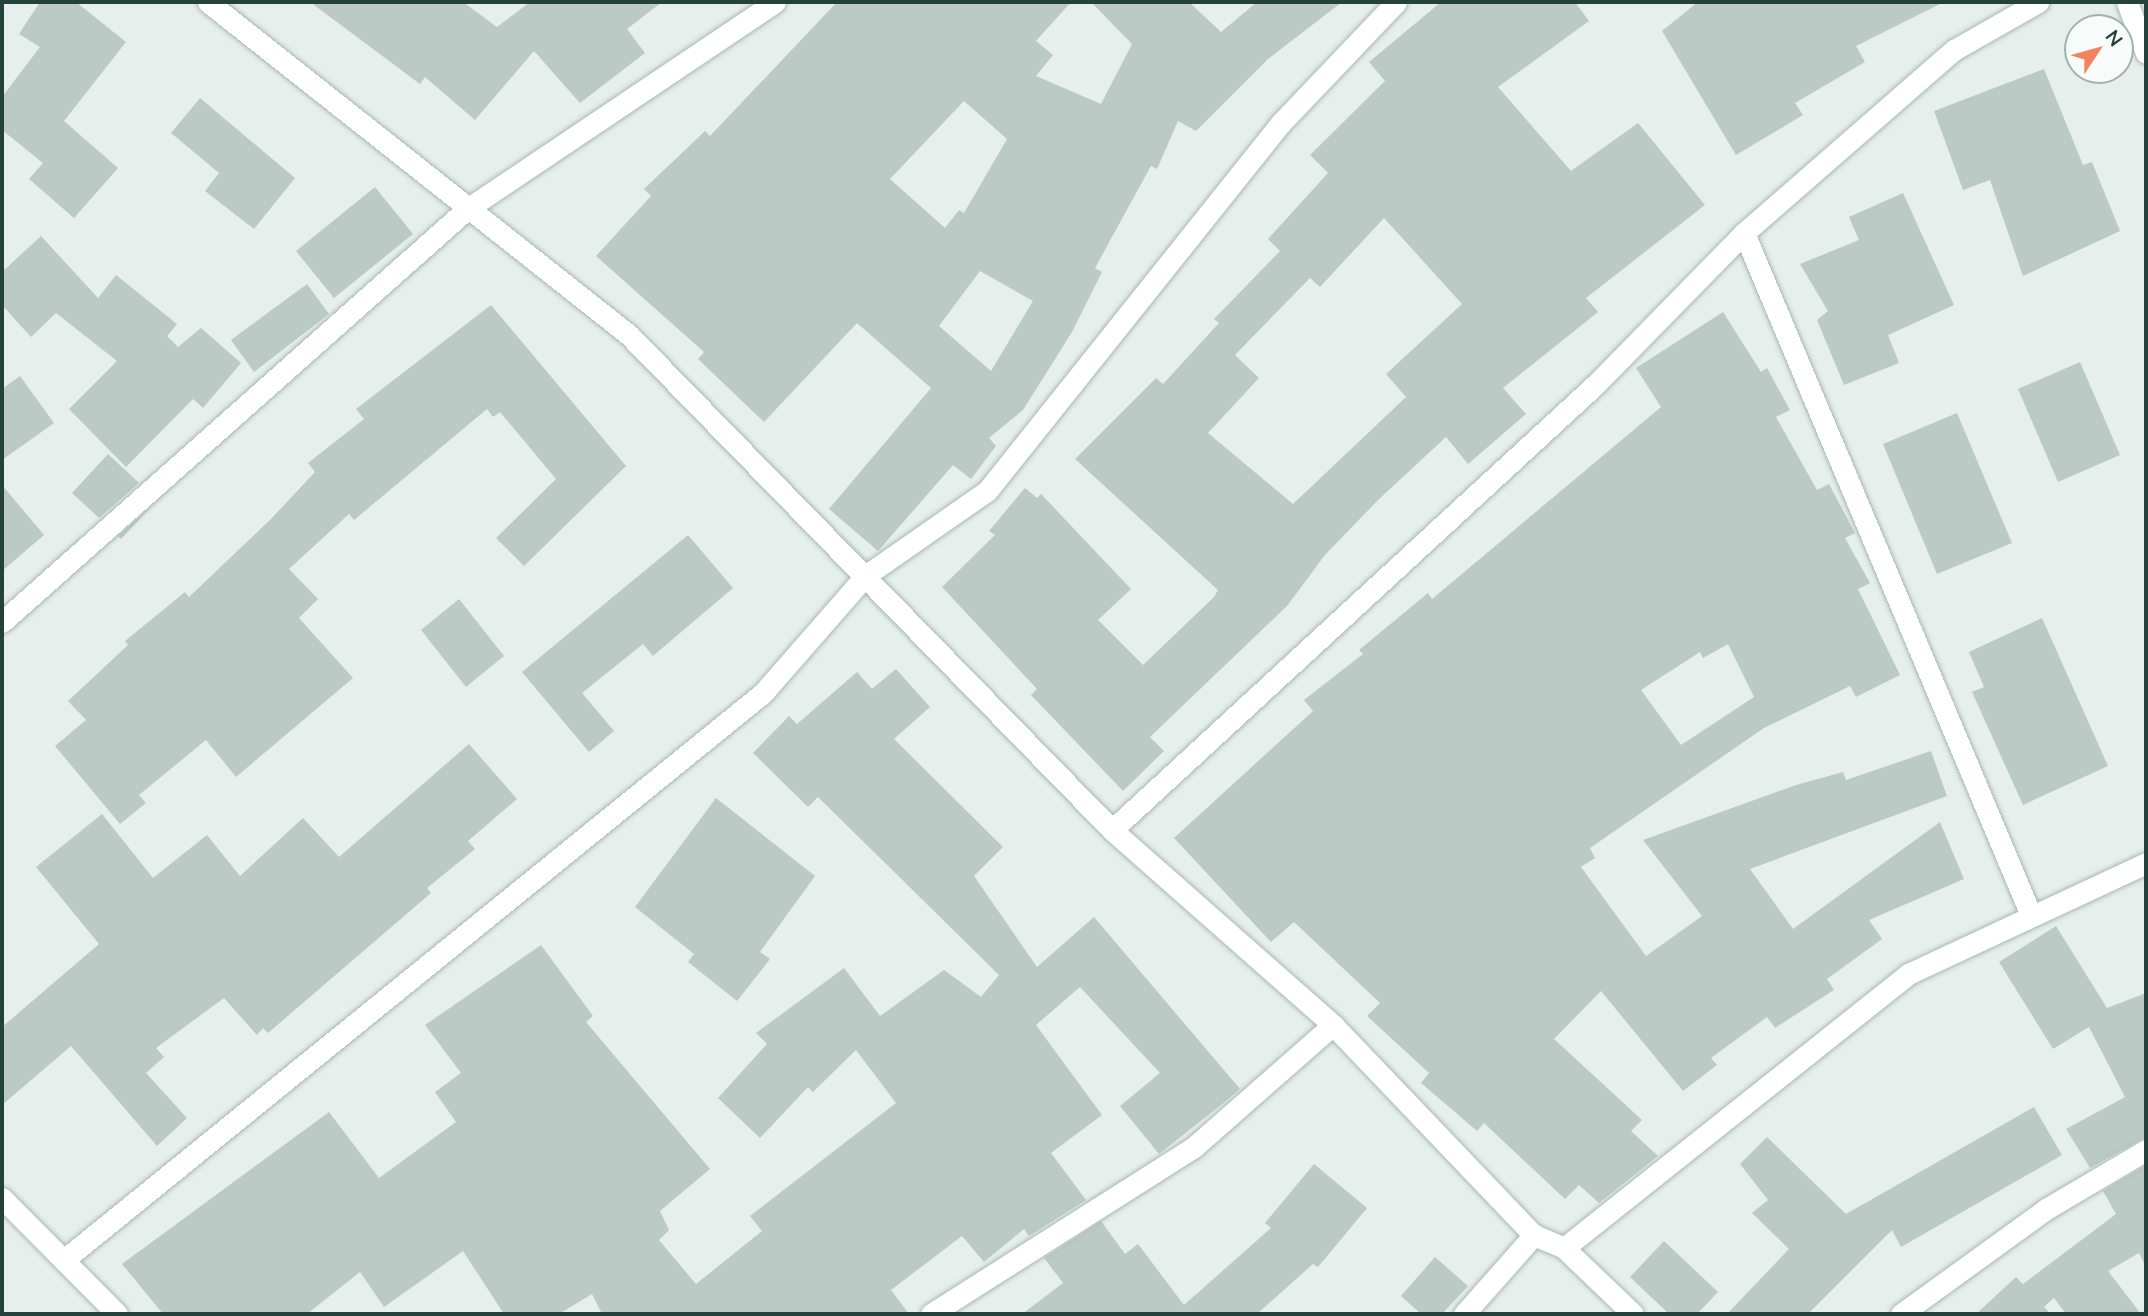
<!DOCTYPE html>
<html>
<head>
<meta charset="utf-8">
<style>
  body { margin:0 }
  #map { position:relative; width:2148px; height:1316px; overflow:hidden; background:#e6efeb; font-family:Mulish,sans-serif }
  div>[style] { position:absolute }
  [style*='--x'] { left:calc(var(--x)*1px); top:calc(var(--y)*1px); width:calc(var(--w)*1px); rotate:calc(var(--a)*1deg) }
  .building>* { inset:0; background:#bbcac4 }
  .roads { filter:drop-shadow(0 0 2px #a8b8b2) drop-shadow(0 0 2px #a8b8b2) }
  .street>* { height:21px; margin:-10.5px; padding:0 10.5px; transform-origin:10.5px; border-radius:10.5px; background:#fff }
  .secondary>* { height:21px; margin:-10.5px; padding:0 10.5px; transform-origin:10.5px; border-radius:10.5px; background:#fff }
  span { translate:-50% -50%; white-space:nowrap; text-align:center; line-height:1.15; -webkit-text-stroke:5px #f7fbf9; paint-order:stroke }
  .frame { position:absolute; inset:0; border:4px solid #24423a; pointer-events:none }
  .north { position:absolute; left:2064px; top:14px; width:70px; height:70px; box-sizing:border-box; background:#f7fbf9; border:2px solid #a3b1ad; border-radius:50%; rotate:54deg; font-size:19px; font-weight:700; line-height:28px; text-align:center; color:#24423a }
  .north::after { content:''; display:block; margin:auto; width:24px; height:32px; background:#f4845f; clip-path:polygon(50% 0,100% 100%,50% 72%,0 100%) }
</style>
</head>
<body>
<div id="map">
  <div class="building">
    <i style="clip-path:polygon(40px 2px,76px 2px,126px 42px,64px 121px,118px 168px,74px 218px,29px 179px,43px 163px,2px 130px,2px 97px,40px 47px,19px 34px)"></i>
    <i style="clip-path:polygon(310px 2px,463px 2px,497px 27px,530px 2px,662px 2px,627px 29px,645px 53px,580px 103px,534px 51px,475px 120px,425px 77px,420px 84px)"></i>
    <i style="clip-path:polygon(evenodd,837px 2px,1071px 2px,1036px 41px,1053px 55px,1036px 76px,1101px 104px,1132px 44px,1091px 2px,1189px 2px,1221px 32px,1257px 2px,1342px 2px,1268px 59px,1196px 131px,1178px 121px,1157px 169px,1151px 166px,1095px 268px,1102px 272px,1072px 332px,1023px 410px,989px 438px,996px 446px,971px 479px,953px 465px,878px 551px,829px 509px,931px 388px,857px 323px,764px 422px,698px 359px,704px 352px,596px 256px,651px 196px,644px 189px,705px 131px,710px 136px,837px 2px,964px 101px,1007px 139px,964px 213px,959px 210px,945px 228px,890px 179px,964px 101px,837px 2px,980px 271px,1033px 301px,991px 371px,939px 326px,980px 271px)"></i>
    <i style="clip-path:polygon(evenodd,1441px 2px,1575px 2px,1589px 21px,1498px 87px,1571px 171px,1638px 123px,1705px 205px,1586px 298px,1598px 312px,1503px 388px,1526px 414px,1468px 464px,1446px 437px,1378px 500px,1325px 555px,1287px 606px,1150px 737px,1164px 751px,1123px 791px,1031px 695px,1037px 689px,942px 587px,995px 535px,989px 531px,1025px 488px,1037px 498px,1041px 494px,1131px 589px,1098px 620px,1143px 665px,1214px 597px,1218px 590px,1075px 459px,1156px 378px,1163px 384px,1219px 323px,1214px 319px,1280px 251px,1268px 239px,1328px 173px,1310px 155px,1385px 81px,1369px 62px,1441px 2px,1384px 218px,1462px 304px,1386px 374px,1406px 397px,1293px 504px,1208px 433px,1259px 378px,1235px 355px,1310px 278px,1320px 287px,1384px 218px)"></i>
    <i style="clip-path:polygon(1698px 2px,1944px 2px,1856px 46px,1865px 62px,1795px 103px,1803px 115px,1736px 155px,1662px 31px)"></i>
    <i style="clip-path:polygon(2044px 69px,2083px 165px,2092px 162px,2120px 231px,2023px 276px,1990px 180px,1963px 190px,1934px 111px)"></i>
    <i style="clip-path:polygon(200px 98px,295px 178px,254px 229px,205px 191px,219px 173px,171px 133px)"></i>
    <i style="clip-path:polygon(375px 187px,413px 234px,334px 298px,296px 251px)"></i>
    <i style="clip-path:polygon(1903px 193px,1954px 305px,1888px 335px,1899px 363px,1844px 385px,1817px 320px,1828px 311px,1800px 264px,1859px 240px,1849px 217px)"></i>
    <i style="clip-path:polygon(41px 236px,98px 298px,116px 275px,177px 324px,167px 336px,178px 347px,201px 328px,241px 363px,203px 408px,193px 399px,126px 467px,69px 409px,117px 361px,56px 313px,31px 337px,2px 305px,2px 272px)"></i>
    <i style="clip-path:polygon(307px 284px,329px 314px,254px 372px,231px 340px)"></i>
    <i style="clip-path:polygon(491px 305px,626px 466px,524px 566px,496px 538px,556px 479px,500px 412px,493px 417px,487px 409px,354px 520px,349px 514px,289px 569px,318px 599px,299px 618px,353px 678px,236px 777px,206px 740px,139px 795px,146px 803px,120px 824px,55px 746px,86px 720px,68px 701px,128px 645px,125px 641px,185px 592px,189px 597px,271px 519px,315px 472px,308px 463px,364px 419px,356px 409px)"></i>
    <i style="clip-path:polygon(evenodd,1723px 312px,1761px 372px,1767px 368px,1790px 410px,1776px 417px,1817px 490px,1829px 484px,1855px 533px,1845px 538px,1870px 583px,1858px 589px,1900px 675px,1856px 697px,1850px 686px,1764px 728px,1590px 848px,1595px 858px,1581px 867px,1646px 956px,1702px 916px,1643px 840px,1796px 785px,1843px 772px,1846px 780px,1931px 751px,1947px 796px,1750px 869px,1793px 929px,1940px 822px,1964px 879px,1869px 920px,1882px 939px,1827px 979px,1834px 990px,1775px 1028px,1767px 1017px,1711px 1058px,1717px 1065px,1683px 1091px,1601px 991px,1554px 1039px,1642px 1120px,1631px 1131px,1658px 1156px,1599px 1203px,1579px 1185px,1565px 1199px,1484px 1123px,1477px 1131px,1421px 1083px,1429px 1073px,1367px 1016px,1380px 1003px,1294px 922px,1271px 942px,1174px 838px,1313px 711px,1304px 700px,1363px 654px,1359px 650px,1428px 593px,1432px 599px,1661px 407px,1636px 368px,1723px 312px,1728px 644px,1754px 697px,1681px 745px,1641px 690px,1700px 652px,1703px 658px,1728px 644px)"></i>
    <i style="clip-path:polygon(2080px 362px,2120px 455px,2058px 482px,2018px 389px)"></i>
    <i style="clip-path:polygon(20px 376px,54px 423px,2px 460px,2px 389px)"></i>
    <i style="clip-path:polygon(1957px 413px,2012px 543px,1937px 574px,1883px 444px)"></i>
    <i style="clip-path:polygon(108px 454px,139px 483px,99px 518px,72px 493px)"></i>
    <i style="clip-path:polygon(2px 485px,44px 535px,2px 571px)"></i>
    <i style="clip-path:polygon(151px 507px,121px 539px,118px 536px)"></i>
    <i style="clip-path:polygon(688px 535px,733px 588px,653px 656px,643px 644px,582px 693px,614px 731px,589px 752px,522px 672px)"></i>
    <i style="clip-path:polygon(459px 599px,504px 656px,466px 687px,421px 630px)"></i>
    <i style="clip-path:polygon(2042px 618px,2108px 766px,2023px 805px,1972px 692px,1984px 687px,1969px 652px)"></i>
    <i style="clip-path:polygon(896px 669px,930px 707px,894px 739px,1003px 847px,974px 876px,1037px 967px,1094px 917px,1240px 1089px,1226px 1101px,1159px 1154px,1120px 1106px,1160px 1073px,1080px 987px,1036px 1025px,1102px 1115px,1051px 1153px,1086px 1200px,1029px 1236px,1024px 1229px,984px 1262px,962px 1236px,891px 1290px,909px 1314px,602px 1314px,592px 1294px,559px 1314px,504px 1314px,463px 1251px,384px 1307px,360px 1272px,307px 1314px,163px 1314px,122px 1264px,329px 1112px,379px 1178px,456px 1122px,435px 1092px,461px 1073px,425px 1025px,541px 945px,593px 1016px,586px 1022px,710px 1169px,660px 1211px,669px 1230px,659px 1240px,696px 1284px,762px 1231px,750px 1216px,896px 1103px,856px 1050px,813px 1092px,808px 1087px,760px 1138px,718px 1098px,767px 1044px,756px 1033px,844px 968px,880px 1016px,944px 970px,981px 997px,999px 975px,818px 797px,808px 807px,753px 753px,789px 716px,797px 724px,857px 672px,872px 689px)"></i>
    <i style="clip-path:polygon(469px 744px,517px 799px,468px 841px,475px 849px,427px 888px,431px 893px,268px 1033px,263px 1028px,257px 1035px,224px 998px,156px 1048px,164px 1057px,146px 1073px,187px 1118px,157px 1146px,71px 1046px,2px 1105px,2px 1027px,99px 944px,36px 867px,102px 814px,153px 878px,207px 835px,240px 876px,303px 818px,339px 857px)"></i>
    <i style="clip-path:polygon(716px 798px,815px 876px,760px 952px,770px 959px,737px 1001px,688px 962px,694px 954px,635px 907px)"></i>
    <i style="clip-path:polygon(2056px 926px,2107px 1008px,2146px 993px,2146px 1137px,2090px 1168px,2066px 1129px,2125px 1097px,2089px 1027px,2053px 1049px,1999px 962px)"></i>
    <i style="clip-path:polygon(2034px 1107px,2062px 1155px,1901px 1247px,1892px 1230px,1808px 1314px,1727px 1314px,1789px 1249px,1752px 1213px,1768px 1200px,1740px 1164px,1767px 1137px,1846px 1214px)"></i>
    <i style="clip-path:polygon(1314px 1164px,1367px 1208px,1318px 1267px,1313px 1264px,1257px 1314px,1022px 1314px,1063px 1283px,1044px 1258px,1101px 1221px,1125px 1254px,1138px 1244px,1184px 1305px,1271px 1228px,1265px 1223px)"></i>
    <i style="clip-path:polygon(2146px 1165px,2146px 1267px,2139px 1253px,2108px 1271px,2141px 1314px,2066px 1314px,2054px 1298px,2044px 1307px,2051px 1314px,1976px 1314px,2016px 1277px,2023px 1284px,2116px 1214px,2103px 1191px)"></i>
    <i style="clip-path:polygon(1664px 1241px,1718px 1292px,1697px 1314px,1669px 1314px,1630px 1277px)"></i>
    <i style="clip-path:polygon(1435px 1257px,1468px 1286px,1442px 1314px,1421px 1314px,1401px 1296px)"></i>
  </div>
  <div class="roads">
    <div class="street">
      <i style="--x:1744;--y:233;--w:738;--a:67.19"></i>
      <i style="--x:1112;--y:830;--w:658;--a:-42.66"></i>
      <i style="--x:1596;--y:384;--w:211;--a:-45.6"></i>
      <i style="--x:1744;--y:233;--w:279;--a:-41.1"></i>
      <i style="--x:1954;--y:50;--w:97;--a:-29.7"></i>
      <i style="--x:2;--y:1198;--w:163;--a:45.2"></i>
      <i style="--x:1564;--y:1248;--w:440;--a:-38.5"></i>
      <i style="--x:1908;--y:974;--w:263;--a:-25"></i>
      <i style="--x:65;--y:1259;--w:899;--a:-39.04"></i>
      <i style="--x:763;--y:693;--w:155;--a:-48.9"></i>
      <i style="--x:865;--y:576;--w:149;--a:-34.9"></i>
      <i style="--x:987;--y:491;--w:470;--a:-51.4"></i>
      <i style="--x:1280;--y:124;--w:168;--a:-46.4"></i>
      <i style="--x:931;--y:1314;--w:312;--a:-32.4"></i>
      <i style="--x:1194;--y:1147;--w:185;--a:-41.3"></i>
      <i style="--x:1464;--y:1314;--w:106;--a:-48.5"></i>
      <i style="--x:1901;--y:1314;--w:179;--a:-35.9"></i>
      <i style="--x:2046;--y:1209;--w:116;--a:-30.5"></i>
    </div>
    <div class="secondary">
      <i style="--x:208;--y:2;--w:537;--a:38.34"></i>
      <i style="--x:629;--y:335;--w:692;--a:45.7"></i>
      <i style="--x:1112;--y:830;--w:295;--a:41.4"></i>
      <i style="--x:1333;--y:1025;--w:291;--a:46.3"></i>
      <i style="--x:1534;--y:1235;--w:33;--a:23"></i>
      <i style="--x:1564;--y:1248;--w:95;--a:43.7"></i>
      <i style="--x:2127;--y:2;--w:54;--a:69.6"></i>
      <i style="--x:2;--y:622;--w:622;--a:-41.61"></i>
      <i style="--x:467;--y:209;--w:371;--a:-33.9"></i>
    </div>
  </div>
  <div class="frame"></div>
  <div class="north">N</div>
</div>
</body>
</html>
